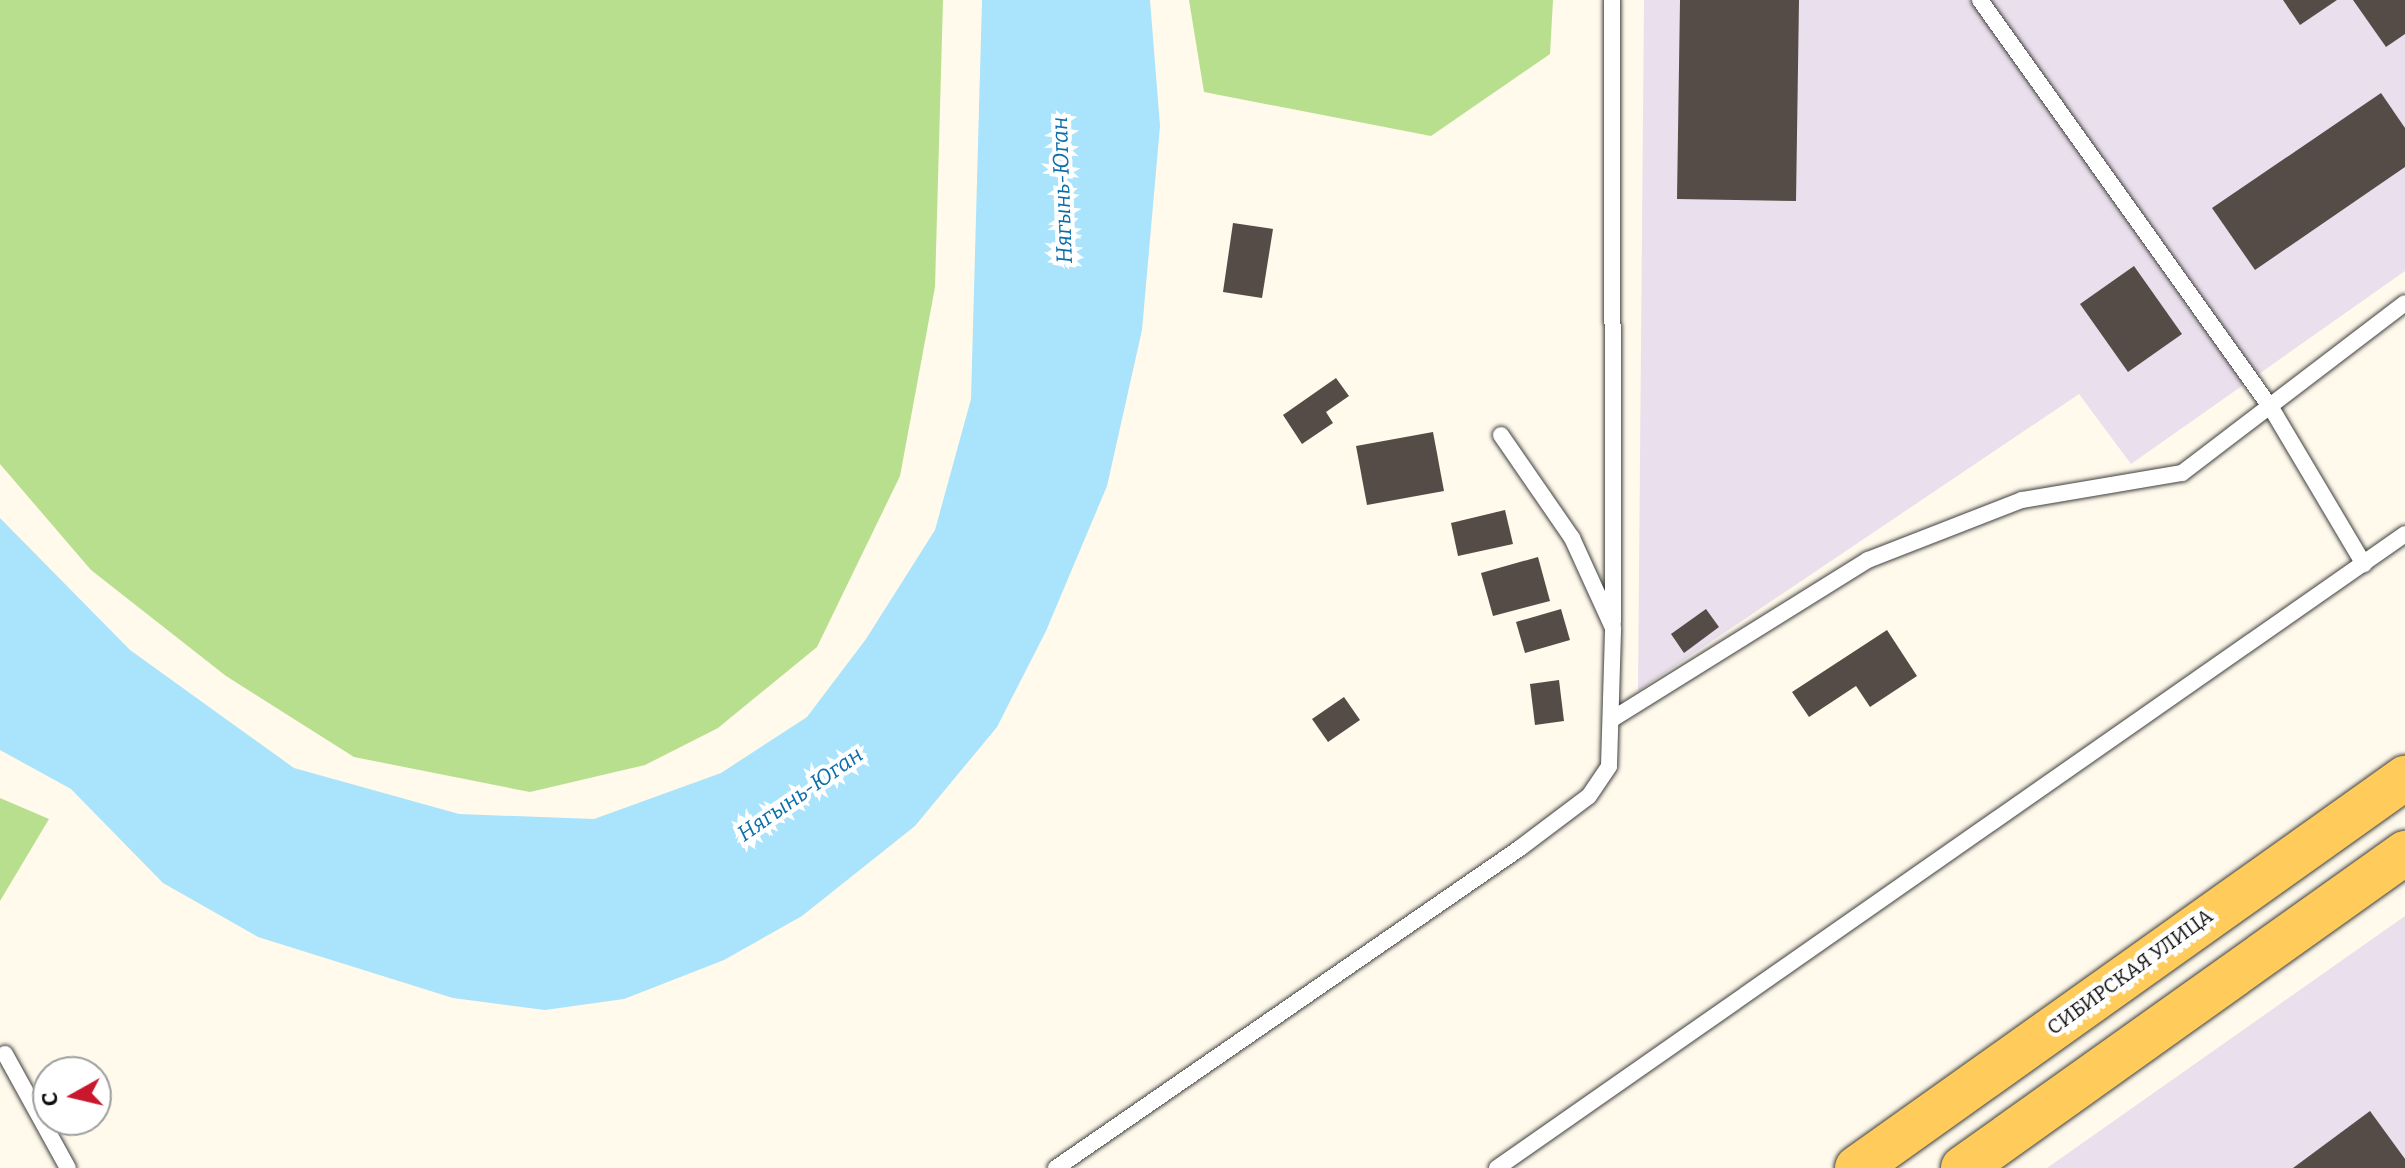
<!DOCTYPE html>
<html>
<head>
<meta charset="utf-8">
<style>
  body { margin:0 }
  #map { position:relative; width:2405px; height:1168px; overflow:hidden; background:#fffaeb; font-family:Bitter,serif }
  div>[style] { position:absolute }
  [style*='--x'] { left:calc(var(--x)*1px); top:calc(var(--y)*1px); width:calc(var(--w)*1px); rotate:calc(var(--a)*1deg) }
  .industrial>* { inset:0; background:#eadfec }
  .forest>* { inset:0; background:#b8df8e }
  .water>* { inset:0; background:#a9e3fc }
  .building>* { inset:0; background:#554c47 }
  .roads { filter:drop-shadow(0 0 2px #3f3f3f) drop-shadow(0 0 2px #3f3f3f) }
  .service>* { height:16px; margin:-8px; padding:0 8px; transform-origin:8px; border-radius:8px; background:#fff }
  .primary>* { height:44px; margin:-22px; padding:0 22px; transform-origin:22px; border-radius:22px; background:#ffcc5b }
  span { translate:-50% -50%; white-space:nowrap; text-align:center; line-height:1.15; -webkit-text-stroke:8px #fff; paint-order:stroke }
  .street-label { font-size:20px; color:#0c0c0c }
  .water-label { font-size:22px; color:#0a6ea9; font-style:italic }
  .north { position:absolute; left:32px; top:1056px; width:80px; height:80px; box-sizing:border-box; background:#fff; border:2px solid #9e9e9e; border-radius:50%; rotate:262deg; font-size:22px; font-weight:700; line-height:32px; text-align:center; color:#0c0c0c }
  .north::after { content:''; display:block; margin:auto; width:28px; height:36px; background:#c9172b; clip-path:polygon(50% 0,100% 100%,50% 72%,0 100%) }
</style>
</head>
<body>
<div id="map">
  <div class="industrial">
    <i style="clip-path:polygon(1644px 0,2405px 0,2405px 271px,2131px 464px,2079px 394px,1638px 691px)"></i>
    <i style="clip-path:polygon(2405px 916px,2405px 1168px,2047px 1168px)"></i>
  </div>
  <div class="forest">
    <i style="clip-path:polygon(0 0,943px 0,935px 287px,900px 476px,817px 647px,718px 728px,645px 765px,530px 792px,354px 757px,226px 676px,91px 570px,0 464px)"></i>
    <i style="clip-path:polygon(1189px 0,1553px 0,1550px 54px,1431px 136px,1204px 92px)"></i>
    <i style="clip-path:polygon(0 798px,49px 819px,0 901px)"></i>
  </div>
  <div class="water">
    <i style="clip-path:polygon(982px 0,1150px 0,1160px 126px,1142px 330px,1107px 486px,1046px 631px,997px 727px,915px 826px,802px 916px,724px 960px,624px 999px,545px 1010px,453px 998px,258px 937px,163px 883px,71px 789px,0 750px,0 518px,130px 650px,294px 768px,459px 814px,594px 819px,721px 773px,807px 717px,866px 639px,935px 530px,971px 399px)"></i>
  </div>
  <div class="building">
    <i style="clip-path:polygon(1680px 0,1799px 0,1796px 201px,1677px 199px)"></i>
    <i style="clip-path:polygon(2283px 0,2337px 0,2300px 25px)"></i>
    <i style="clip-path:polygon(2353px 0,2405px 0,2405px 34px,2386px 47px)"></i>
    <i style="clip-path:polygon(2381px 93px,2405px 128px,2405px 167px,2255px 270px,2212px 208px)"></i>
    <i style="clip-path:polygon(1233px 223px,1273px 229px,1262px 298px,1223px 292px)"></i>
    <i style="clip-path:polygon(2134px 266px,2182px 334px,2128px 372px,2080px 304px)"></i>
    <i style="clip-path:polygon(1336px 378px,1349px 396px,1326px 412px,1333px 423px,1302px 444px,1283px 415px)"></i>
    <i style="clip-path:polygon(1433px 432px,1444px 491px,1367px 505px,1356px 446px)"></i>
    <i style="clip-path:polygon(1505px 510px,1513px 544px,1458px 556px,1451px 523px)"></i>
    <i style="clip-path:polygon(1538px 557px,1550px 601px,1493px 616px,1481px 573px)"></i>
    <i style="clip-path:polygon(1561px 609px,1570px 640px,1525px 653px,1516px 622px)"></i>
    <i style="clip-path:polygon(1706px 609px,1719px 627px,1684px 653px,1671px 634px)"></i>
    <i style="clip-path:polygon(1887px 630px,1917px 676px,1870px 707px,1856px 686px,1809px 717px,1792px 692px)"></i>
    <i style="clip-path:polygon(1559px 680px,1564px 721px,1535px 725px,1530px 684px)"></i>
    <i style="clip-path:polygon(1344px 697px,1360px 720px,1328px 742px,1312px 719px)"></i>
    <i style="clip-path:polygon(2370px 1111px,2405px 1159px,2405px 1168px,2293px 1168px)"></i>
  </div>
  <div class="roads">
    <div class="service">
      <i style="--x:1612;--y:0;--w:622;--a:89.91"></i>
      <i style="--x:1980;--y:0;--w:499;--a:54.5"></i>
      <i style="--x:2270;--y:406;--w:184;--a:59.3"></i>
      <i style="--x:1614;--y:718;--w:299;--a:-31.9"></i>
      <i style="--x:1868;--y:560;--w:165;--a:-21.3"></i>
      <i style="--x:2022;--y:500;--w:162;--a:-9.6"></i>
      <i style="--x:2182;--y:473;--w:280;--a:-37.3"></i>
      <i style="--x:5;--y:1054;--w:130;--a:61.1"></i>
      <i style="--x:1056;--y:1168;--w:564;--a:-34.59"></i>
      <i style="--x:1520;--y:848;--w:86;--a:-37"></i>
      <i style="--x:1589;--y:796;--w:36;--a:-56"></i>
      <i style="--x:1609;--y:766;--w:138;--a:-88.3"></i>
      <i style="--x:1613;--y:628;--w:99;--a:-114.5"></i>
      <i style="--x:1572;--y:538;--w:125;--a:-124.6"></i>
      <i style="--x:1497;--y:1168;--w:1107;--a:-34.92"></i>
    </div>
    <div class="primary">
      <i style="--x:1857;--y:1168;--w:673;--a:-35.44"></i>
      <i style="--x:1963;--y:1168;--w:543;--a:-35.48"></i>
    </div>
  </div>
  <div class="street-label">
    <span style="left:2130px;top:972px;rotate:-36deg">СИБИРСКАЯ УЛИЦА</span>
  </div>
  <div class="water-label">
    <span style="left:1062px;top:190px;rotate:-92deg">Нягынь-Юган</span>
    <span style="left:800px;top:794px;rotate:-35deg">Нягынь-Юган</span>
  </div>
  <div class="north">С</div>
</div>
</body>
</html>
